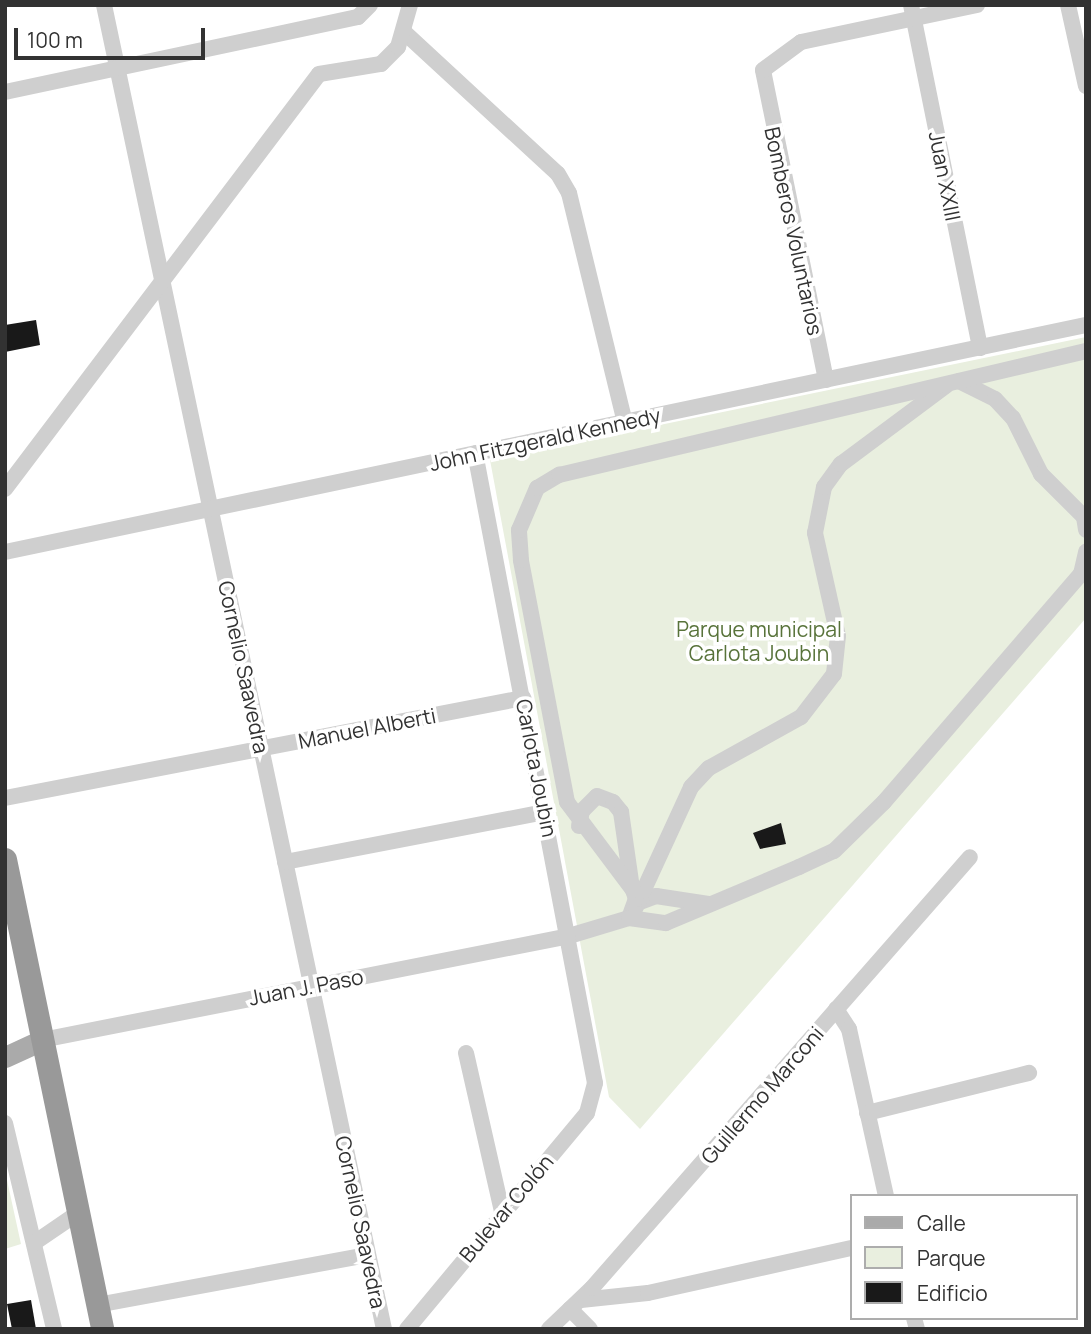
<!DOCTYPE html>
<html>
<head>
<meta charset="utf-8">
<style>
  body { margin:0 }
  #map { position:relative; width:1091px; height:1334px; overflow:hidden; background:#fff; font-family:Manrope,sans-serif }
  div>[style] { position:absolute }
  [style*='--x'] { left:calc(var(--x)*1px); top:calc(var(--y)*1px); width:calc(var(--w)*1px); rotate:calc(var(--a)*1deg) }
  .green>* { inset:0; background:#e9efdf }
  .building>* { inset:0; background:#191919 }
  .minor>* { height:16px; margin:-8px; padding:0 8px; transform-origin:8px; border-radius:8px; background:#cfcfcf }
  .major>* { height:21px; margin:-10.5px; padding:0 10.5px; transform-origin:10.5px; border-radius:10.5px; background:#aaa }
  .highway>* { height:23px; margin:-11.5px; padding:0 11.5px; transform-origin:11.5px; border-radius:11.5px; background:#999 }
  span { translate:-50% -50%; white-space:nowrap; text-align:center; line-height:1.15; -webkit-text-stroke:7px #fff; paint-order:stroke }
  .street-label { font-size:21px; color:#323232 }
  .park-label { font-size:21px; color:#58733a }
  .frame { position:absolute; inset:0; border:7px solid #323232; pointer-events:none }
  .legend { position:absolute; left:850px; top:1194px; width:228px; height:126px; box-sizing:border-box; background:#fff; border:2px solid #adadad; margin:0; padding:9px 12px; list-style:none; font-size:21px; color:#323232 }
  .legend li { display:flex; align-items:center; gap:14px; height:35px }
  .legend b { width:35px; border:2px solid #adadad }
  .scale { position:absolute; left:14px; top:28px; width:191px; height:32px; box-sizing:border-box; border:4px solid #323232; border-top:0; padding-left:9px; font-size:21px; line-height:24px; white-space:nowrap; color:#323232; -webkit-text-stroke:5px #fff; paint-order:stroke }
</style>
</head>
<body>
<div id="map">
  <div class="green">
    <i style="clip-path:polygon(1086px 337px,1086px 618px,640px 1129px,609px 1097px,490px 460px)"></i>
    <i style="clip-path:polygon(5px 1171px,21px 1244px,5px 1249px)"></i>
  </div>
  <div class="building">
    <i style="clip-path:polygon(36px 320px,40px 345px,5px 352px,5px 325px)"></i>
    <i style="clip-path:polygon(781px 823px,786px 844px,760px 849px,753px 833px)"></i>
    <i style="clip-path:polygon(31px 1300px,36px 1329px,12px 1329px,7px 1304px)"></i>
  </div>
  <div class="minor">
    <i style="--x:104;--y:5;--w:1353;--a:78.06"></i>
    <i style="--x:911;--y:5;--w:350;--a:78.6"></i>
    <i style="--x:1068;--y:5;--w:83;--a:77.5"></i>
    <i style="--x:404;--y:32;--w:209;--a:42.7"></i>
    <i style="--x:558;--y:174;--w:22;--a:60"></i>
    <i style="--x:569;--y:193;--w:236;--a:76.3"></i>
    <i style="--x:5;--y:92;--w:361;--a:-12"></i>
    <i style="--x:358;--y:17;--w:17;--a:-45"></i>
    <i style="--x:826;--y:380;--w:316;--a:-101.5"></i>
    <i style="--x:763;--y:70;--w:47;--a:-36.4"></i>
    <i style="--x:801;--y:42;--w:180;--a:-11.9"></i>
    <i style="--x:959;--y:381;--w:40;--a:26.6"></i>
    <i style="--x:995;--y:399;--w:26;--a:47"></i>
    <i style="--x:1013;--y:418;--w:63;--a:63.4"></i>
    <i style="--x:1041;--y:474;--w:61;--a:45"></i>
    <i style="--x:1084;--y:517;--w:13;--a:81"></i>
    <i style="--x:5;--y:489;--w:520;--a:-52.89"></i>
    <i style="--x:319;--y:74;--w:63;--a:-9.2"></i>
    <i style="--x:381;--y:64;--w:24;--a:-45"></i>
    <i style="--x:398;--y:47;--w:44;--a:-74.1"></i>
    <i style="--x:5;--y:552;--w:1105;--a:-11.86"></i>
    <i style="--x:1081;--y:574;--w:23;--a:-77"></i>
    <i style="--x:5;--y:798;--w:528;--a:-10.93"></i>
    <i style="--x:579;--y:826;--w:15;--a:-79"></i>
    <i style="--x:582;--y:811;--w:21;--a:-45"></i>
    <i style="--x:597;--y:796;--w:17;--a:21"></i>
    <i style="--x:613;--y:802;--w:13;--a:51"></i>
    <i style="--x:621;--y:812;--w:77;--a:81.8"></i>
    <i style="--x:285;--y:862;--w:265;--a:-10.9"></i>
    <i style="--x:640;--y:902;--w:17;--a:-21"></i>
    <i style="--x:656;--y:896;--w:53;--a:8.7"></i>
    <i style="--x:635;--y:909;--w:134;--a:-65.3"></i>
    <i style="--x:691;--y:787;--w:26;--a:-47"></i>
    <i style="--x:709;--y:768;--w:105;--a:-29"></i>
    <i style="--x:801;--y:717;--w:54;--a:-52.5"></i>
    <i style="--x:834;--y:674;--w:38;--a:-84"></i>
    <i style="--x:838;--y:636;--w:106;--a:-102.6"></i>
    <i style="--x:815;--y:533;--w:47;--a:-78.9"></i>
    <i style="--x:824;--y:487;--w:29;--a:-54"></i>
    <i style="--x:841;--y:464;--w:132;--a:-36.7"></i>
    <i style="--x:629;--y:918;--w:20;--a:-70"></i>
    <i style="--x:636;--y:899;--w:9;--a:-108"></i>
    <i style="--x:633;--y:890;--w:110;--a:-126.9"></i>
    <i style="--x:567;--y:802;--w:246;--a:-100.8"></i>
    <i style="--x:521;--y:560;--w:30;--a:-94"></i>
    <i style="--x:519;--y:530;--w:46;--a:-66.8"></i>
    <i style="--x:537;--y:488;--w:26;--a:-31"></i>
    <i style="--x:559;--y:475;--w:541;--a:-13.24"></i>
    <i style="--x:836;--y:1009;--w:24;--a:57"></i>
    <i style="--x:849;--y:1029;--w:171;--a:77.5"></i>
    <i style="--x:42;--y:1040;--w:537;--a:-11.16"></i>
    <i style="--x:569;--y:936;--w:63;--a:-16.7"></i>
    <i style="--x:629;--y:918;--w:37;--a:8"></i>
    <i style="--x:666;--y:923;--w:144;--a:-22.8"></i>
    <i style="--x:799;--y:867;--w:38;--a:-25"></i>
    <i style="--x:834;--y:851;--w:70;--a:-44.4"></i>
    <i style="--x:884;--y:802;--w:309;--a:-49.2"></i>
    <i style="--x:466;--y:1053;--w:163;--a:77.2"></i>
    <i style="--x:867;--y:1113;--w:167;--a:-13.9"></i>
    <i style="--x:5;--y:1123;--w:212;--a:76.6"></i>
    <i style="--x:34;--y:1243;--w:53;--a:-34.3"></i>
    <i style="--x:581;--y:1300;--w:67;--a:-6"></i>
    <i style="--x:648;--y:1293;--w:208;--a:-12.5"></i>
    <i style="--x:97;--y:1305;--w:274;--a:-10.5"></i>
    <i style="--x:570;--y:1309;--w:28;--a:45"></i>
    <i style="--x:914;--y:1318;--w:11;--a:75"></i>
    <i style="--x:407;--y:1329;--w:281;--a:-50.2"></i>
    <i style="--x:587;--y:1113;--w:31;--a:-75"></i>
    <i style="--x:595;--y:1083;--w:641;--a:-100.78"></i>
    <i style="--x:549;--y:1329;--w:59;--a:-43.6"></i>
    <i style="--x:592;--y:1288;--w:573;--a:-48.75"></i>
  </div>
  <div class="major">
    <i style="--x:5;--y:1057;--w:41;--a:-24.7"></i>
  </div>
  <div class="highway">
    <i style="--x:5;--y:859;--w:480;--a:78.3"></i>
  </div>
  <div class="street-label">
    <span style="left:945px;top:176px;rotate:79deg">Juan XXIII</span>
    <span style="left:794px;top:231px;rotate:78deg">Bomberos Voluntarios</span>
    <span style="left:545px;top:439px;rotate:-12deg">John Fitzgerald Kennedy</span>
    <span style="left:244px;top:667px;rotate:78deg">Cornelio Saavedra</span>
    <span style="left:367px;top:728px;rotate:-11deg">Manuel Alberti</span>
    <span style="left:537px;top:768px;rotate:79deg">Carlota Joubin</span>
    <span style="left:306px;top:987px;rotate:-11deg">Juan J. Paso</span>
    <span style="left:762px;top:1095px;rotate:-49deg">Guillermo Marconi</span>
    <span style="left:506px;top:1208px;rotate:-50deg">Bulevar Colón</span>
    <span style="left:361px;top:1222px;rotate:78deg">Cornelio Saavedra</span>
  </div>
  <div class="park-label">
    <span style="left:759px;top:641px">Parque municipal<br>Carlota Joubin</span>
  </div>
  <div class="frame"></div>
  <ul class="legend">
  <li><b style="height:9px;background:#aaa"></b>Calle</li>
  <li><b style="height:19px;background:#e9efdf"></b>Parque</li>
  <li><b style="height:19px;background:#191919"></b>Edificio</li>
  </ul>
  <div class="scale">100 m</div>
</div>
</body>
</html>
